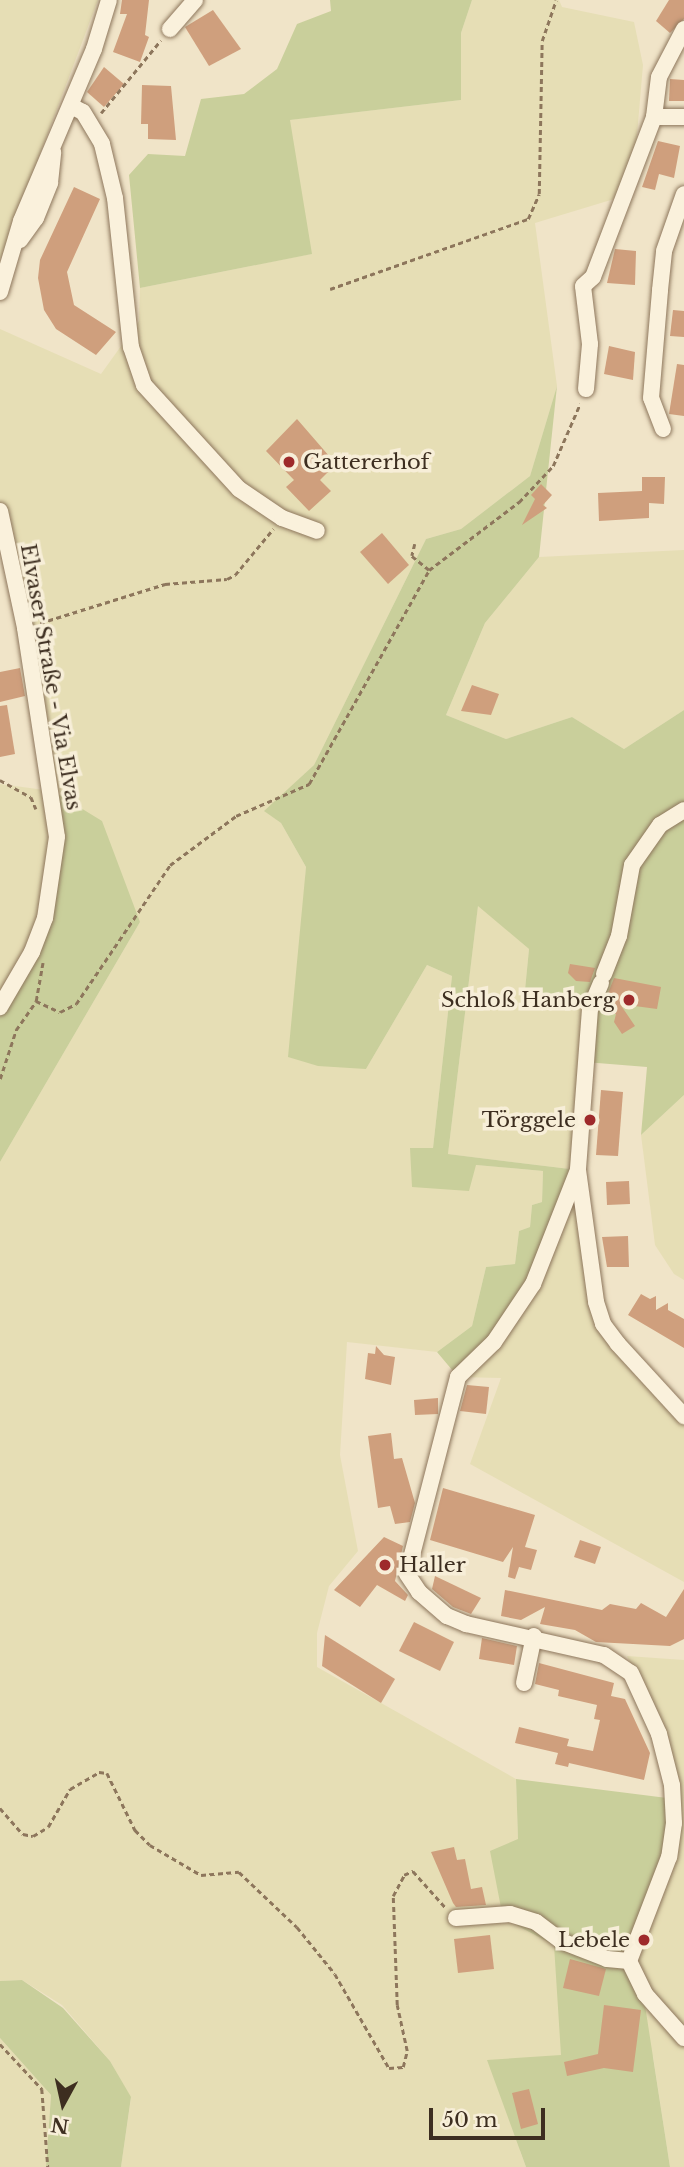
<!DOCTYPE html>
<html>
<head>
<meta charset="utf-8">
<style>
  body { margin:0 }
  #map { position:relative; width:684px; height:2167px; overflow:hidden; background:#f0e4c8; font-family:"Libre Baskerville",serif }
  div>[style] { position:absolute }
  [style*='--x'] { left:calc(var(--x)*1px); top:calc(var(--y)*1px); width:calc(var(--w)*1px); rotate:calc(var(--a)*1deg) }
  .farmland>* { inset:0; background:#e6deb5 }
  .green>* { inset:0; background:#c9cf9b }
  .building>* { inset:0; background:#cf9f7d }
  .path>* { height:2.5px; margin-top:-1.25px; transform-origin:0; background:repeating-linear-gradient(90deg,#8d765c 0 5px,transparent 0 8.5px) }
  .roads { filter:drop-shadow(0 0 2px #8d765c) drop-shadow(0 0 2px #8d765c) }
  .minor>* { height:16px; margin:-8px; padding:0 8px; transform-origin:8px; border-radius:8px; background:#faf1dc }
  .dots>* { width:19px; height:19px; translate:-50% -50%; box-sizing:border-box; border:4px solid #f7eed8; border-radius:50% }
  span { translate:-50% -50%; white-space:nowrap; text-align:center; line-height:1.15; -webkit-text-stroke:7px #f7eed8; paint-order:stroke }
  .poi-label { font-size:21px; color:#3d2e20 }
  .left { translate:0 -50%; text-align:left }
  .right { translate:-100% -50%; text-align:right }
  .street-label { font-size:21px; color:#3d2e20 }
  .north { position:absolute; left:28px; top:2069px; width:70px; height:70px; -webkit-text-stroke:5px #f7eed8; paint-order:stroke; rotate:188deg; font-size:19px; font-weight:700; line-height:28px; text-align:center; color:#3d2e20 }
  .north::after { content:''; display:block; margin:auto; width:24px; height:32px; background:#3d2e20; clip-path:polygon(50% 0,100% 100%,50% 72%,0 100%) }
  .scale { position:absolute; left:429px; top:2108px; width:116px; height:32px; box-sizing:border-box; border:4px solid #3d2e20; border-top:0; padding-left:9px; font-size:21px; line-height:24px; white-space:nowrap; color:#3d2e20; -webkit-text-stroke:5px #f7eed8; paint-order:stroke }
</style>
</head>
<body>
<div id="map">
  <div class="farmland">
    <i style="clip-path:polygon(0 0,98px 0,0 260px)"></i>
    <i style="clip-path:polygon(472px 0,559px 0,562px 7px,634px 22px,643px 65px,636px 146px,614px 199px,535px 223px,557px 386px,530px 476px,461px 529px,426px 539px,314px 765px,265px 811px,281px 823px,306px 867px,301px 955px,366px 1069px,427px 965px,452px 976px,433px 1148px,476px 1165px,543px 1171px,542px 1202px,532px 1205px,530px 1227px,519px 1231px,515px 1264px,486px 1267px,472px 1326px,437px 1352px,347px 1342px,340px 1455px,358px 1551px,329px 1586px,317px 1633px,317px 1667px,516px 1779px,518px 1839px,554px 1945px,644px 1997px,638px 1960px,678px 1817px,668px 1742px,627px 1656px,684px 1660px,684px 2167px,670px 2167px,653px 2056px,520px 2151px,526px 2167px,121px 2167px,131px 2098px,110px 2061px,62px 2005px,22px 1980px,0 1981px,0 1162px,140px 922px,52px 888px,0 1007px,0 784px,52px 791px,0 532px,0 329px,101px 374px,139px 321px,140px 288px,311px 254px,289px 120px,461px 100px,461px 33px)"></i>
    <i style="clip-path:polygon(684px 550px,684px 710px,624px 749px,572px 717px,506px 739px,446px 715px,485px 623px,539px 557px)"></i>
    <i style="clip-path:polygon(478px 905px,529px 949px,524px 1000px,590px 1009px,578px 1170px,448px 1154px)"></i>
    <i style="clip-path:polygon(684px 1095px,684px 1280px,674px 1274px,655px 1245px,641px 1135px)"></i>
    <i style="clip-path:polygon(576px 1193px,594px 1308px,684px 1425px,684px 1582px,470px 1464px,501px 1378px,458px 1377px)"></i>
    <i style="clip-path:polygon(0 2038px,51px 2095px,46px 2167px,0 2167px)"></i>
  </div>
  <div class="green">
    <i style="clip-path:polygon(330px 0,472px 0,461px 33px,461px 100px,290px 120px,312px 254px,140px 288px,129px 175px,148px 154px,185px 156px,201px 99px,244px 94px,277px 69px,297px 24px,331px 11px)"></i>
    <i style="clip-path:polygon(557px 386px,539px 557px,485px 623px,446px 715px,506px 739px,572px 717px,624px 749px,684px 710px,684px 1095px,641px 1135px,647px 1067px,585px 1062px,590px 1009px,524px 1000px,529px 949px,478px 906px,448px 1154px,578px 1170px,533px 1284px,458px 1377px,437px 1352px,472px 1326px,486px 1267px,515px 1264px,519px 1231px,530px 1227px,532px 1205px,542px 1202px,543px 1171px,476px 1165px,469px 1191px,412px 1187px,410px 1148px,433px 1148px,452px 976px,427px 965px,366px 1069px,318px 1066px,288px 1057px,306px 867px,281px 823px,264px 811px,314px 765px,426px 539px,461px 529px,530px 476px)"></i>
    <i style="clip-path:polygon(53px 791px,102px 821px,140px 922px,0 1162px,0 1007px,45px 918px)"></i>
    <i style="clip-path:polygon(516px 1779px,675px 1799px,678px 1817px,638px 1960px,670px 2167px,526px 2167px,487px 2060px,561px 2055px,554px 1945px,503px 1918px,490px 1851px,518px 1839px)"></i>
    <i style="clip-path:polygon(22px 1980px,63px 2008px,110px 2061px,131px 2097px,121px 2167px,46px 2167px,51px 2095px,0 2038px,0 1981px)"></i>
  </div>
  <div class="building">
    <i style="clip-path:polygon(122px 0,149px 0,145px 35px,149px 37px,140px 62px,113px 52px,127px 14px,120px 14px)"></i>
    <i style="clip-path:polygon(669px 0,684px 0,684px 19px,670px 33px,656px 21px)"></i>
    <i style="clip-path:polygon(213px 10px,241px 49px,209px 66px,185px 27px)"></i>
    <i style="clip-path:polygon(104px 67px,124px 84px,104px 107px,87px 92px)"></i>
    <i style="clip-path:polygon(670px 79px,684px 80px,684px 101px,669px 101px)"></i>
    <i style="clip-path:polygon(142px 85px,171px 86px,176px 140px,148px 139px,148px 124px,141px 124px)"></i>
    <i style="clip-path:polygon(658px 141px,680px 146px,674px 178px,659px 174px,655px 190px,642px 187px)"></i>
    <i style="clip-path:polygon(74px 187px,100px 199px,67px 272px,74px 305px,116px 332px,96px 355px,56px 329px,44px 310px,38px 278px,40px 260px)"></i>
    <i style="clip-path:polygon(615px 249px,636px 251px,635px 285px,607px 283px)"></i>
    <i style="clip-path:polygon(673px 310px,684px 311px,684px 337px,670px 336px)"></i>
    <i style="clip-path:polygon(609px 346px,635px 352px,633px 380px,604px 374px)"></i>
    <i style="clip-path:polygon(677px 364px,684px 365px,684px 416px,669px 414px)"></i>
    <i style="clip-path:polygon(297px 419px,336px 464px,320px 480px,331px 491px,309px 511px,286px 487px,294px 480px,266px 451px)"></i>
    <i style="clip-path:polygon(642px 477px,665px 477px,664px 504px,649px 503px,649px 518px,599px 521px,598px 493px,642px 491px)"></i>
    <i style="clip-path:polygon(541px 484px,552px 495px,543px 505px,547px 508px,522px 525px,535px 499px,531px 495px)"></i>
    <i style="clip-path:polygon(382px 533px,409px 565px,388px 584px,360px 552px)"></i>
    <i style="clip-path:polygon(20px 668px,25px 696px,0 702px,0 672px)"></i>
    <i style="clip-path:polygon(472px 685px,499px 694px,491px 715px,461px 711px)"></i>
    <i style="clip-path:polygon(7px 705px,15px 754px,0 757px,0 706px)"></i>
    <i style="clip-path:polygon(570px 964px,595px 968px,590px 982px,576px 981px,568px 973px)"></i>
    <i style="clip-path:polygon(614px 978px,661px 987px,657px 1009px,620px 1004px,635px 1026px,622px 1034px,614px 1022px,616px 1014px,601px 1011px)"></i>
    <i style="clip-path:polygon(601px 1090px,623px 1092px,618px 1156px,596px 1155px)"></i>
    <i style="clip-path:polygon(629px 1181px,630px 1204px,607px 1205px,606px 1182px)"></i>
    <i style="clip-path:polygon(628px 1236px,629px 1267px,607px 1267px,602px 1237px)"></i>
    <i style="clip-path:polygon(641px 1294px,650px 1299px,656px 1296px,656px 1310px,668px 1303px,668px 1310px,684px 1319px,684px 1348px,628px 1315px)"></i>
    <i style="clip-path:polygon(376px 1346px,384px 1355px,395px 1357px,391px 1385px,365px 1379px,368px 1353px,375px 1354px)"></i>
    <i style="clip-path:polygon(467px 1385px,489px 1387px,486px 1414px,460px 1411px)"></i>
    <i style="clip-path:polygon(438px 1398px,438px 1414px,415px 1415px,414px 1400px)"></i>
    <i style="clip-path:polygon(391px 1433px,394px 1459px,402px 1458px,415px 1503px,410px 1522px,395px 1524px,390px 1506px,378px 1508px,368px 1436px)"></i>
    <i style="clip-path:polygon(443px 1488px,535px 1515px,525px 1547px,537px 1550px,531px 1570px,519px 1567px,515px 1579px,508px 1577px,513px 1547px,503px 1562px,430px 1540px)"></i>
    <i style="clip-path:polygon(384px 1537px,403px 1546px,395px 1581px,408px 1595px,405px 1601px,377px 1585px,360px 1607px,334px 1590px)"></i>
    <i style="clip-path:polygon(580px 1540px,601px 1547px,595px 1564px,574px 1557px)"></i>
    <i style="clip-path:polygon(435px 1576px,481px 1598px,471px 1614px,453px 1607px,432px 1589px)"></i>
    <i style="clip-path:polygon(684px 1589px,684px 1639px,670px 1646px,596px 1642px,575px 1630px,540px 1624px,545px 1607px,521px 1620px,501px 1616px,505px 1590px,602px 1610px,610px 1604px,636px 1609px,641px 1603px,666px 1617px)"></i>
    <i style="clip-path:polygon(414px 1622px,454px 1642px,440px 1671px,399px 1651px)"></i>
    <i style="clip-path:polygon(325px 1635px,395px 1679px,381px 1703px,322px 1666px)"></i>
    <i style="clip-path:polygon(482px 1638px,517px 1646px,514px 1665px,479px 1659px)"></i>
    <i style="clip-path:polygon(539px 1663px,614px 1683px,611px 1696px,625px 1699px,650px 1753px,644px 1780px,569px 1763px,568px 1767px,555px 1764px,558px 1753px,515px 1743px,519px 1727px,569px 1739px,567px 1746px,593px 1751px,600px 1720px,594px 1719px,597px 1705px,558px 1696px,559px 1690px,535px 1684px)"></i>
    <i style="clip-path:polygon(454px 1847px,457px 1860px,465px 1859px,471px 1889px,482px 1887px,486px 1905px,456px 1907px,453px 1903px,431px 1852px)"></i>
    <i style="clip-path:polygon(490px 1935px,494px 1969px,458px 1973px,454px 1939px)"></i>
    <i style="clip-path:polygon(570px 1959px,606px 1969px,599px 1996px,563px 1988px)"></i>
    <i style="clip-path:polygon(604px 2005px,641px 2010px,633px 2072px,604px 2068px,567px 2076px,564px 2062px,598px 2054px)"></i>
    <i style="clip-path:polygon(529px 2089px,538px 2124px,521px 2129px,512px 2093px)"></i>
  </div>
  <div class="path">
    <i style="--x:101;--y:113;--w:94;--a:-50.6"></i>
    <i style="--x:330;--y:289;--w:210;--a:-19.5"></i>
    <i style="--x:528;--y:219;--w:27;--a:-66"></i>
    <i style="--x:539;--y:194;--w:153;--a:-88.9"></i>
    <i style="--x:542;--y:41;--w:43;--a:-71.1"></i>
    <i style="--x:415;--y:544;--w:12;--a:104"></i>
    <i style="--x:412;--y:556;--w:22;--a:39"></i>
    <i style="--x:40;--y:623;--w:131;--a:-17.3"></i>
    <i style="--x:165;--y:584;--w:62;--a:-4.6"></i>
    <i style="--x:227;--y:579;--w:9;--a:-27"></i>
    <i style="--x:235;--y:575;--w:60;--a:-50.4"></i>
    <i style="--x:0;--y:780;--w:35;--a:29"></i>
    <i style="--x:31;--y:797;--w:13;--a:67"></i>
    <i style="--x:36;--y:1001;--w:26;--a:25"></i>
    <i style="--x:60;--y:1012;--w:18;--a:-27"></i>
    <i style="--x:76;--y:1004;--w:168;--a:-55.9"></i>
    <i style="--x:170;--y:865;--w:82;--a:-36.6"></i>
    <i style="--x:236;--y:816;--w:80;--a:-23.7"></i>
    <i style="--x:309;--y:784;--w:245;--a:-60.7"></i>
    <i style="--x:429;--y:570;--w:113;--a:-37.1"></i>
    <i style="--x:519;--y:502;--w:50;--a:-46.6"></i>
    <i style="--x:553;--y:466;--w:68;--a:-66.5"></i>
    <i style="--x:0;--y:1079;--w:52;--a:-71.9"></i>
    <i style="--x:16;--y:1030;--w:35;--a:-55"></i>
    <i style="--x:36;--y:1001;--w:39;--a:-80"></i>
    <i style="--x:0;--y:1808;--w:35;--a:49"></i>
    <i style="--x:23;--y:1834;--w:10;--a:11"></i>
    <i style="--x:33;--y:1836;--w:17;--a:-31"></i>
    <i style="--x:48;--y:1827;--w:44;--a:-59.9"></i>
    <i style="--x:70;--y:1789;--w:34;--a:-30"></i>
    <i style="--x:99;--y:1772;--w:8;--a:7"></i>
    <i style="--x:107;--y:1773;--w:64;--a:63.8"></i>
    <i style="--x:135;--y:1830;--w:21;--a:45"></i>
    <i style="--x:150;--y:1845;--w:59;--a:30.5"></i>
    <i style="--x:201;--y:1875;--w:38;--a:-5"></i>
    <i style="--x:239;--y:1872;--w:80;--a:43.5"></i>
    <i style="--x:297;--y:1927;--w:60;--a:51"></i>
    <i style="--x:335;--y:1974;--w:108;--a:60.1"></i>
    <i style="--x:389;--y:2068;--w:14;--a:-4"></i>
    <i style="--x:403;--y:2067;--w:16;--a:-76"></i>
    <i style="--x:407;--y:2051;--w:47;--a:-102.3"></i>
    <i style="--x:397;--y:2005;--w:109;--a:-92.1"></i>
    <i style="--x:393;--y:1896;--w:24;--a:-62"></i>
    <i style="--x:404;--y:1875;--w:10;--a:-24"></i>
    <i style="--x:413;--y:1871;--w:50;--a:48.3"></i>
    <i style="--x:0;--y:2044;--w:62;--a:47"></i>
    <i style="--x:42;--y:2089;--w:78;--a:85.6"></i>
  </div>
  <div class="roads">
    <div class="minor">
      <i style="--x:170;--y:29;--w:38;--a:-49"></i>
      <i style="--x:71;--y:106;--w:13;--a:27"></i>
      <i style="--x:83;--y:112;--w:37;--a:59"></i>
      <i style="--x:102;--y:144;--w:56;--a:76.5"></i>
      <i style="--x:115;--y:198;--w:150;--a:83.9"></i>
      <i style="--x:131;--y:347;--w:40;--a:71.1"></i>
      <i style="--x:144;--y:385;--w:141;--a:47.6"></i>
      <i style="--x:239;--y:489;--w:52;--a:34"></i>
      <i style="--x:282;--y:518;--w:37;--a:20"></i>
      <i style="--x:654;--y:117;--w:30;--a:0"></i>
      <i style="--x:20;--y:240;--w:27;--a:-54"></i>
      <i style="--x:36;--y:218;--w:38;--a:-68"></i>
      <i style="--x:50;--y:183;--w:31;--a:-84"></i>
      <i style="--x:0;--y:292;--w:74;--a:-73.5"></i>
      <i style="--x:21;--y:221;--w:187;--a:-67"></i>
      <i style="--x:94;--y:49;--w:51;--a:-73"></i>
      <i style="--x:586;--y:389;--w:45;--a:-84.9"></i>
      <i style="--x:590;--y:344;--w:58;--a:-96.9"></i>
      <i style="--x:583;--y:286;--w:13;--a:-42"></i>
      <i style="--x:593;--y:277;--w:171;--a:-69.1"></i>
      <i style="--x:654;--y:117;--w:40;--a:-82.9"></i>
      <i style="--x:659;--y:77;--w:54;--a:-62.5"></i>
      <i style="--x:663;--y:429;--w:33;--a:-111"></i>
      <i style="--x:651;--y:398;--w:108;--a:-85.2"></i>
      <i style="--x:660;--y:290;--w:39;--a:-84"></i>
      <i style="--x:664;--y:251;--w:60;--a:-70.7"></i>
      <i style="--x:0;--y:511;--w:120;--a:77.9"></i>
      <i style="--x:25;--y:628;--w:211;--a:81.3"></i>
      <i style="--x:57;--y:837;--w:82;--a:98.4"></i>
      <i style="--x:45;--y:918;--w:36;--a:111"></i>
      <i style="--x:32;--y:952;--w:64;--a:120.2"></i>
      <i style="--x:604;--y:974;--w:41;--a:-68.5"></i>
      <i style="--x:619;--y:936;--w:72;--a:-79.6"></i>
      <i style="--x:632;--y:865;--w:49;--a:-55"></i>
      <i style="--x:660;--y:825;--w:28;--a:-32"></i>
      <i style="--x:601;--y:983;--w:28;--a:113"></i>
      <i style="--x:590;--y:1009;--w:161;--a:94.3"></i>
      <i style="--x:578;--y:1170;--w:133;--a:82.2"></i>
      <i style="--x:596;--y:1302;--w:23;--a:72"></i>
      <i style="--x:603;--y:1324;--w:25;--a:53"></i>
      <i style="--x:618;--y:1344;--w:98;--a:47.5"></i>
      <i style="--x:578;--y:1170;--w:123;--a:111.5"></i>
      <i style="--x:533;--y:1284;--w:70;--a:123.9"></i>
      <i style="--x:494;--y:1342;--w:50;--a:135.8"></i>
      <i style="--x:458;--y:1377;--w:203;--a:104.5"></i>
      <i style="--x:407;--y:1574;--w:22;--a:56"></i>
      <i style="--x:419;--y:1592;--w:37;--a:41"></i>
      <i style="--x:447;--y:1616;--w:21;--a:23"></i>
      <i style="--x:466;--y:1624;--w:141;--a:12.7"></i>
      <i style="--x:604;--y:1655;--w:32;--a:34"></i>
      <i style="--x:631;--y:1673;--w:67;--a:65.3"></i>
      <i style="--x:659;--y:1734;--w:53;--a:75.7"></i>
      <i style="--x:672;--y:1785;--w:38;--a:87"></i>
      <i style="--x:674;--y:1823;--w:34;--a:98"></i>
      <i style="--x:669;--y:1857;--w:111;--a:111"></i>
      <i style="--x:629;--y:1961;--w:37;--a:64"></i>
      <i style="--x:645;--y:1994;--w:59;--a:48.4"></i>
      <i style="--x:524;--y:1683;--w:48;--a:-78"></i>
      <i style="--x:456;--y:1918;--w:54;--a:-4.2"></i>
      <i style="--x:510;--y:1914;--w:27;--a:17"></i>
      <i style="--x:536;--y:1922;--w:31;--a:37"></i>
      <i style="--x:561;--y:1941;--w:49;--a:21.4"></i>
      <i style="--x:607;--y:1959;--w:22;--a:5"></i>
    </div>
  </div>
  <div class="dots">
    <i style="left:289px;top:462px;background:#9e2a2b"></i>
    <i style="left:629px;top:1000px;background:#9e2a2b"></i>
    <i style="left:590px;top:1120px;background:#9e2a2b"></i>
    <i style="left:385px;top:1565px;background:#9e2a2b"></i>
    <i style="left:644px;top:1940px;background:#9e2a2b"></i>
  </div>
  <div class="poi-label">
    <span class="left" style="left:303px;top:462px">Gattererhof</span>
    <span class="right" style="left:615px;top:1000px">Schloß Hanberg</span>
    <span class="right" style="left:576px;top:1120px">Törggele</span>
    <span class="left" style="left:399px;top:1565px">Haller</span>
    <span class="right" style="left:630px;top:1940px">Lebele</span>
  </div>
  <div class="street-label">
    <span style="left:51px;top:677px;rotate:80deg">Elvaser Straße - Via Elvas</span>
  </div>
  <div class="north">N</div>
  <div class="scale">50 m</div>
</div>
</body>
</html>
